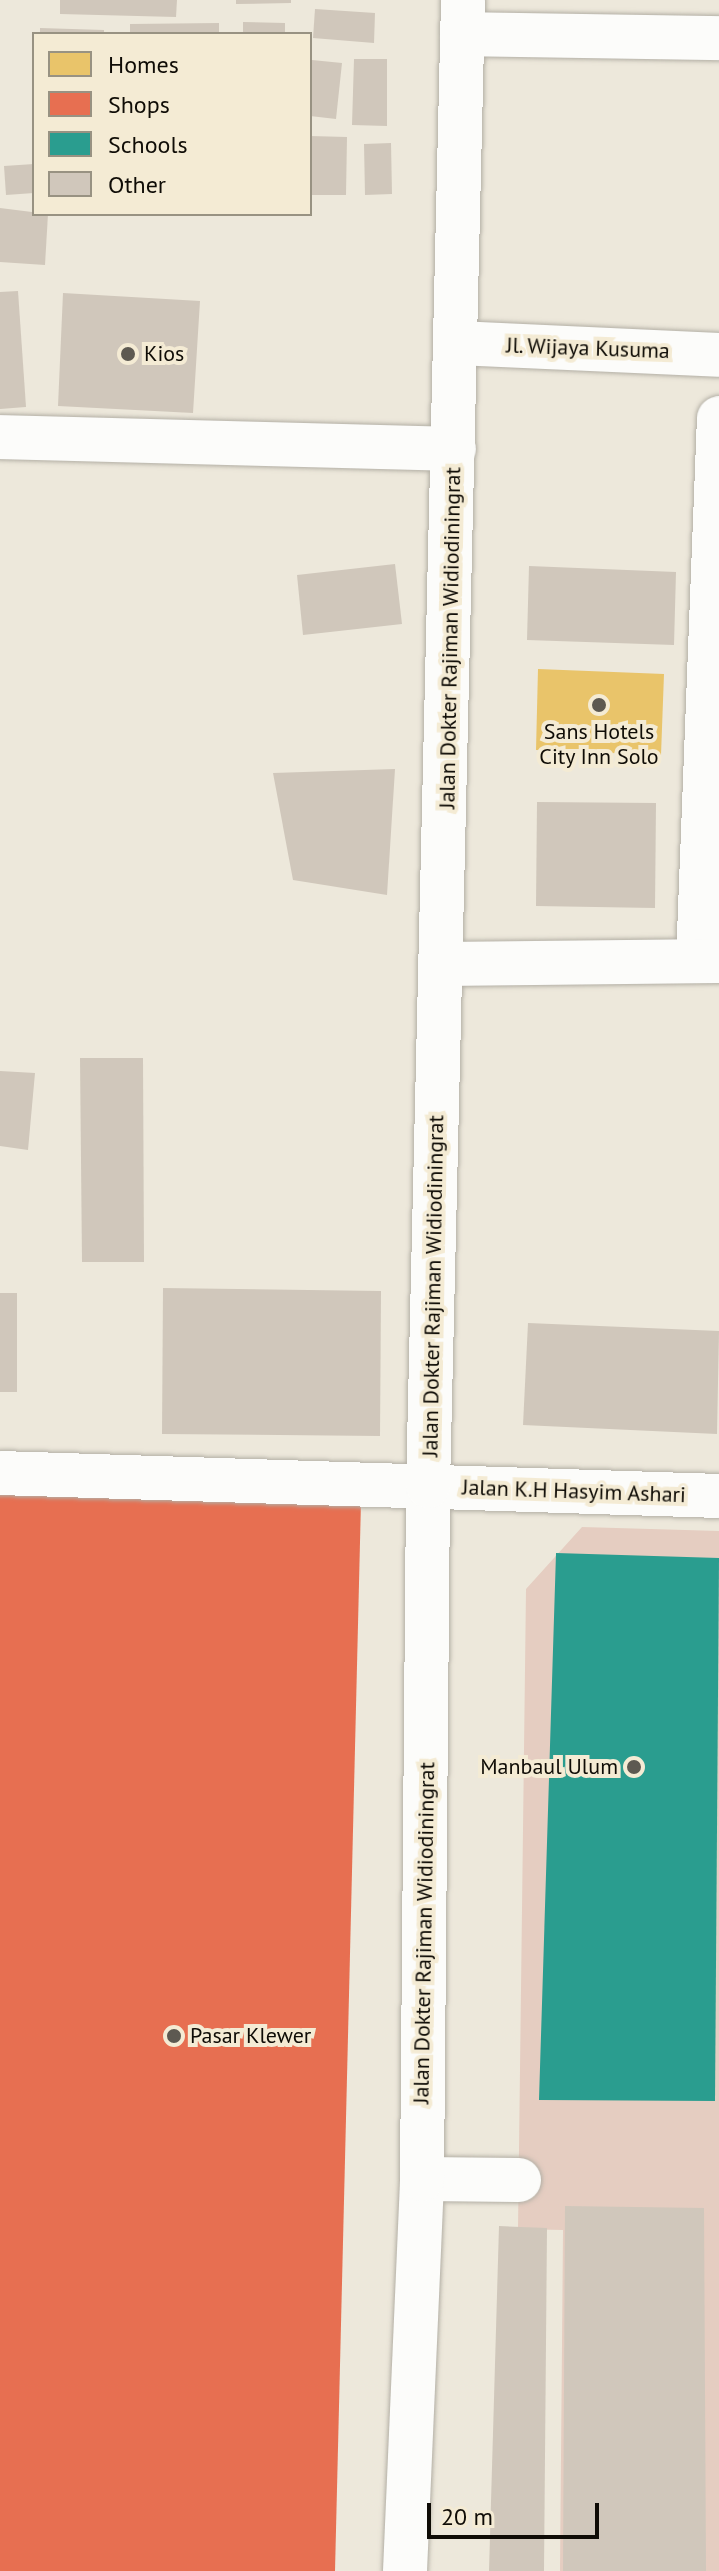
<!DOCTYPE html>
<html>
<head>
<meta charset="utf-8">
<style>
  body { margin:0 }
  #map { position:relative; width:719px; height:2571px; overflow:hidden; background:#ede8db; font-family:"PT Sans",sans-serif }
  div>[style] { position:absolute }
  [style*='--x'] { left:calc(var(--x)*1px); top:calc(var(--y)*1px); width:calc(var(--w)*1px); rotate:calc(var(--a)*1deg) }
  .green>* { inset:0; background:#e5cdc1 }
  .homes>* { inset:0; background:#e9c46a }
  .shops>* { inset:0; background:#e76f51 }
  .schools>* { inset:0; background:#2a9d8f }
  .building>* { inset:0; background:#d0c7bb }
  .roads { filter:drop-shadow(0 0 2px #b3afa5) drop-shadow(0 0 2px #b3afa5) }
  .minor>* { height:44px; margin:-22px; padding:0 22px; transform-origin:22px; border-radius:22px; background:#fcfcfa }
  .dots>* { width:22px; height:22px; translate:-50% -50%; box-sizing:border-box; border:4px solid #f4ebd4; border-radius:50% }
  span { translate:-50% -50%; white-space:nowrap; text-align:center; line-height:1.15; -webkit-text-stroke:8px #f4ebd4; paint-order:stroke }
  .street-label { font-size:22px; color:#0f0c06 }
  .poi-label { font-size:22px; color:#0f0c06 }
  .left { translate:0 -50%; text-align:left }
  .right { translate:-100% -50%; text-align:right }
  .legend { position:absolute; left:32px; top:32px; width:280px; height:184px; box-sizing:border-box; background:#f4ebd4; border:2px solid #989282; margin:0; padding:10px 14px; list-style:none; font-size:24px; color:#0f0c06 }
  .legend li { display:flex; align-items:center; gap:16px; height:40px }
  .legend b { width:40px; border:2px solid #989282 }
  .scale { position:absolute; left:427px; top:2503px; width:172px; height:36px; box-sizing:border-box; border:4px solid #0f0c06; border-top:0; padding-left:10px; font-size:24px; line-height:28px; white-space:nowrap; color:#0f0c06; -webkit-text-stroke:6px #f4ebd4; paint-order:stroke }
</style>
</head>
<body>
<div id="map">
  <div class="green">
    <i style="clip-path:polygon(582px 1527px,719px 1531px,719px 2571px,560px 2571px,563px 2230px,518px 2229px,526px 1589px)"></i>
  </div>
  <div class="homes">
    <i style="clip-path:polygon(538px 669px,664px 674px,661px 755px,536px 750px)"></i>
  </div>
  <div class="shops">
    <i style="clip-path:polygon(0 1492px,361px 1501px,335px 2571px,0 2571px)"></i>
  </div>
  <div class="schools">
    <i style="clip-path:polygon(556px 1553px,719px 1558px,715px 2101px,539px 2100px)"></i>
  </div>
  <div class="building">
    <i style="clip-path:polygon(60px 0,177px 0,176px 17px,60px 14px)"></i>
    <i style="clip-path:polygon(236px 0,291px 0,291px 3px,236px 4px)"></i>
    <i style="clip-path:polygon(315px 9px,375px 13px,374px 43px,313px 38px)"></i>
    <i style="clip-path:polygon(243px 22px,285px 23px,285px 34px,243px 34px)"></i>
    <i style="clip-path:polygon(219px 23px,219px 34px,130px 34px,130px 24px)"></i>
    <i style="clip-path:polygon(40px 28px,104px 30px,104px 34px,40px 34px)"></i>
    <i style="clip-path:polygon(354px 59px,387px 59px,387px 126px,352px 125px)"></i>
    <i style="clip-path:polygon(312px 60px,342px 63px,336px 119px,310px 116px)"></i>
    <i style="clip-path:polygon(310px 136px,347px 137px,346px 195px,310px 195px)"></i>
    <i style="clip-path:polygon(391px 143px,392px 194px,365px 195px,364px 144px)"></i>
    <i style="clip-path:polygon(34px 164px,34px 193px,6px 195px,4px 166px)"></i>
    <i style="clip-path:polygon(0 208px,48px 214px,45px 265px,0 262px)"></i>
    <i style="clip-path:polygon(18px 291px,26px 407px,0 409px,0 292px)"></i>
    <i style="clip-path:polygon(63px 293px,200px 301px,193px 413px,58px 406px)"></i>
    <i style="clip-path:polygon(395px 564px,402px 624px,303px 635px,297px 575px)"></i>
    <i style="clip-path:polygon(529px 566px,676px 572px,674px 645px,527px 640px)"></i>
    <i style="clip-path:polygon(395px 769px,387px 895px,293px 880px,273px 773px)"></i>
    <i style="clip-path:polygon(537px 802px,656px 803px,655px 908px,536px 906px)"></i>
    <i style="clip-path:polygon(80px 1058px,143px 1058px,144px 1262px,82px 1262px)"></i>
    <i style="clip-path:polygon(0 1071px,35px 1073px,28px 1150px,0 1146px)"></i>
    <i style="clip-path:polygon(163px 1288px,381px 1291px,380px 1436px,162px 1434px)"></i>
    <i style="clip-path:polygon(0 1293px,17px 1293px,17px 1392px,0 1392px)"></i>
    <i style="clip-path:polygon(528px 1323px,719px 1331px,717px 1434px,523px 1425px)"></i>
    <i style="clip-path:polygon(565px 2206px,704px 2208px,706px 2571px,563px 2571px)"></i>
    <i style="clip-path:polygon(499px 2226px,547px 2228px,544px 2571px,489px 2571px)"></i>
  </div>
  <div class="roads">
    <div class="minor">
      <i style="--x:462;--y:34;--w:257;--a:0.9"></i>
      <i style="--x:457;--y:343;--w:262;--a:2.6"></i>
      <i style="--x:0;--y:437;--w:454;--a:1.5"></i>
      <i style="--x:698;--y:961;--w:543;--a:-87.79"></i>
      <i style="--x:442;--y:964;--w:277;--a:-0.6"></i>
      <i style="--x:0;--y:1473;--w:719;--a:1.83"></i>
      <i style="--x:422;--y:2179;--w:97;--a:0.6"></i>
      <i style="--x:405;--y:2571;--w:392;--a:-87.5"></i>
      <i style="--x:422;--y:2179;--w:693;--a:-89.5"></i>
      <i style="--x:428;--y:1486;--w:1486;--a:-88.65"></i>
    </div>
  </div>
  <div class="dots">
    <i style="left:128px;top:354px;background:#5d5951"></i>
    <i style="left:599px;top:705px;background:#5d5951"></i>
    <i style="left:634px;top:1767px;background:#5d5951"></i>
    <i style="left:174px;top:2036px;background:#5d5951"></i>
  </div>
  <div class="street-label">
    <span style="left:588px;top:348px;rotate:2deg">Jl. Wijaya Kusuma</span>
    <span style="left:450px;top:638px;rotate:-89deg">Jalan Dokter Rajiman Widiodiningrat</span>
    <span style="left:433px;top:1286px;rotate:-89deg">Jalan Dokter Rajiman Widiodiningrat</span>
    <span style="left:574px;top:1491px;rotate:2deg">Jalan K.H Hasyim Ashari</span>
    <span style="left:424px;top:1933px;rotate:-89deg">Jalan Dokter Rajiman Widiodiningrat</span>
  </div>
  <div class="poi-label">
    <span class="left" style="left:144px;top:354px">Kios</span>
    <span style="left:599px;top:744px">Sans Hotels<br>City Inn Solo</span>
    <span class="right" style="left:618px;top:1767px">Manbaul Ulum</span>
    <span class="left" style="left:190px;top:2036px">Pasar Klewer</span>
  </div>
  <ul class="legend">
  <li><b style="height:22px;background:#e9c46a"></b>Homes</li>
  <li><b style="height:22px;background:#e76f51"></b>Shops</li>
  <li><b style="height:22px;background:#2a9d8f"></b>Schools</li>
  <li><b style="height:22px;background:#d0c7bb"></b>Other</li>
  </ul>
  <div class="scale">20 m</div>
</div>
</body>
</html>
